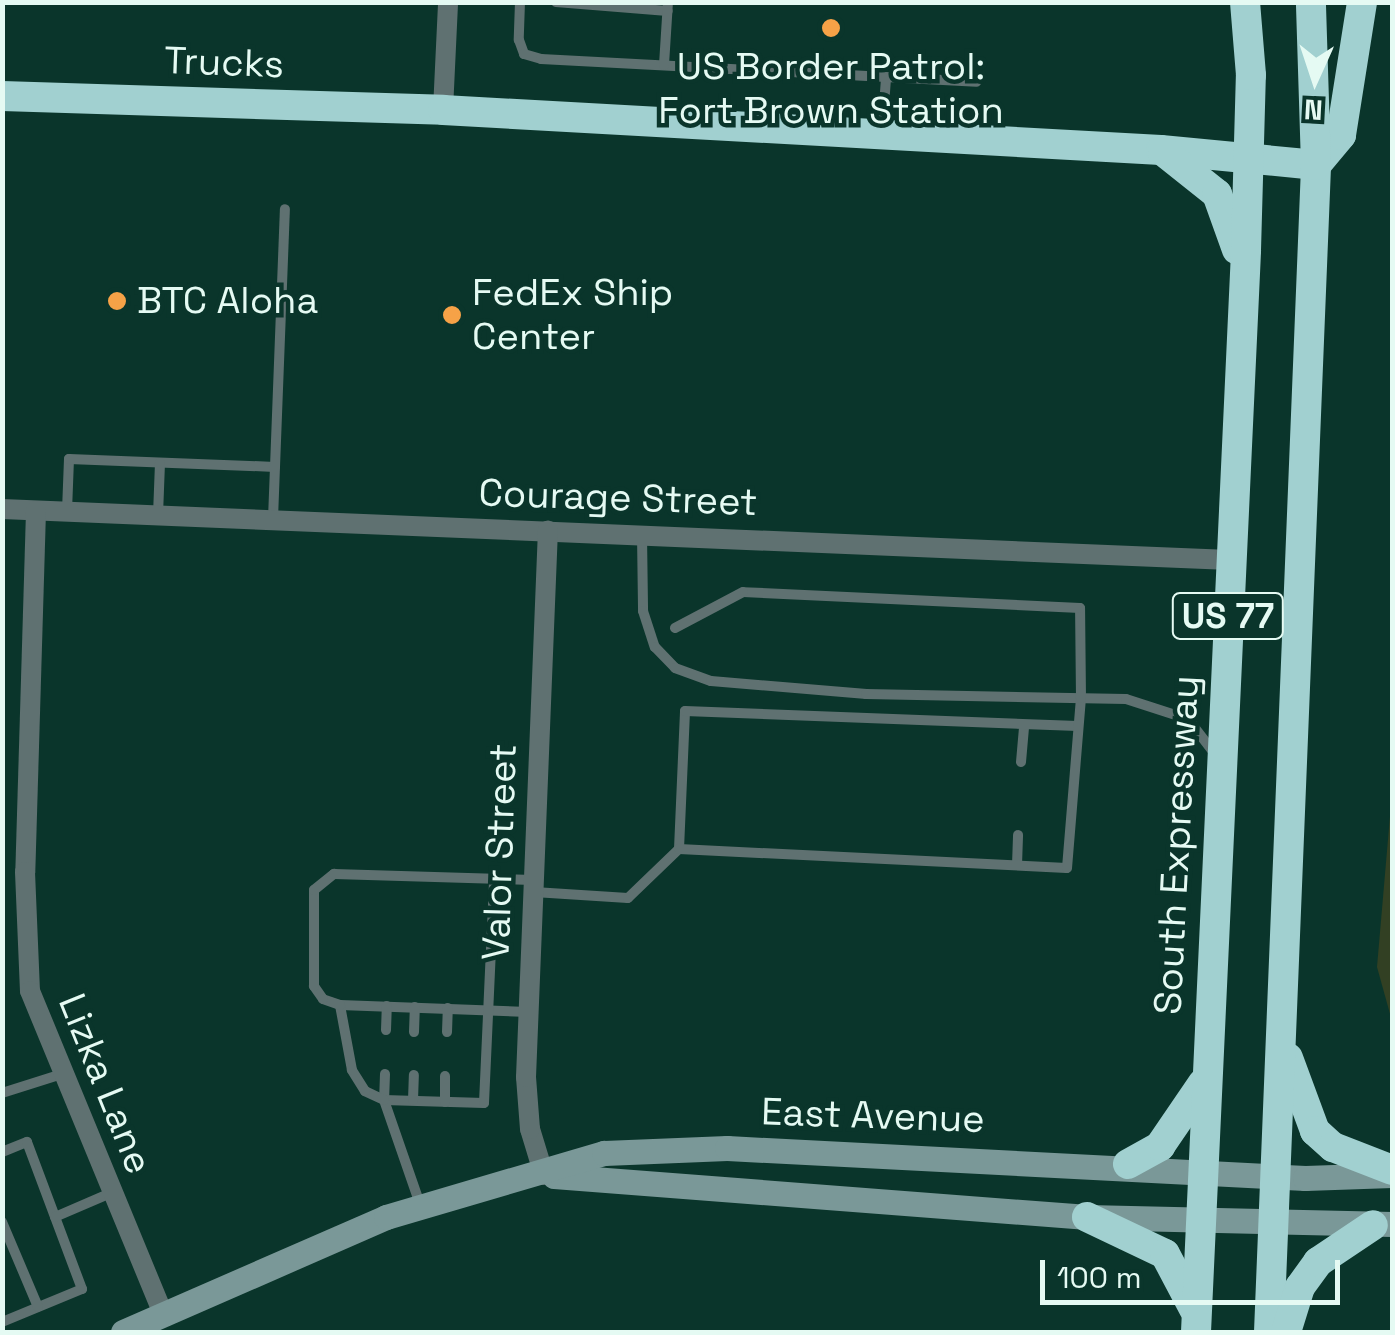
<!DOCTYPE html>
<html>
<head>
<meta charset="utf-8">
<style>
  body { margin:0 }
  #map { position:relative; width:1395px; height:1335px; overflow:hidden; background:#0a352b; font-family:"Space Grotesk",sans-serif }
  div>[style] { position:absolute }
  [style*='--x'] { left:calc(var(--x)*1px); top:calc(var(--y)*1px); width:calc(var(--w)*1px); rotate:calc(var(--a)*1deg) }
  .green>* { inset:0; background:#324023 }
  .lane>* { height:10px; margin:-5px; padding:0 5px; transform-origin:5px; border-radius:5px; background:#5f7171 }
  .street>* { height:20px; margin:-10px; padding:0 10px; transform-origin:10px; border-radius:10px; background:#5f7171 }
  .secondary>* { height:25px; margin:-12.5px; padding:0 12.5px; transform-origin:12.5px; border-radius:12.5px; background:#7a9898 }
  .highway>* { height:30px; margin:-15px; padding:0 15px; transform-origin:15px; border-radius:15px; background:#a1d0d0 }
  .dots>* { width:28px; height:28px; translate:-50% -50%; box-sizing:border-box; border:5px solid #0a352b; border-radius:50% }
  span { translate:-50% -50%; white-space:nowrap; text-align:center; line-height:1.15; -webkit-text-stroke:9px #0a352b; paint-order:stroke }
  .shield-label span { padding:2px 8px; background:#0a352b; border:2px solid; border-radius:8px; -webkit-text-stroke-width:0 }
  .shield-label { font-size:35px; color:#e5faf3; font-weight:700 }
  .street-label { font-size:38px; color:#e5faf3 }
  .poi-label { font-size:38px; color:#e5faf3 }
  .left { translate:0 -50%; text-align:left }
  .frame { position:absolute; inset:0; border:5px solid #e5faf3; pointer-events:none }
  .north { position:absolute; left:1265px; top:30px; width:100px; height:100px; -webkit-text-stroke:8px #0a352b; paint-order:stroke; rotate:183deg; font-size:28px; font-weight:700; line-height:40px; text-align:center; color:#e5faf3 }
  .north::after { content:''; display:block; margin:auto; width:35px; height:45px; background:#e5faf3; clip-path:polygon(50% 0,100% 100%,50% 72%,0 100%) }
  .scale { position:absolute; left:1040px; top:1260px; width:300px; height:45px; box-sizing:border-box; border:5px solid #e5faf3; border-top:0; padding-left:12px; font-size:30px; line-height:35px; white-space:nowrap; color:#e5faf3; -webkit-text-stroke:8px #0a352b; paint-order:stroke }
</style>
</head>
<body>
<div id="map">
  <div class="green">
    <i style="clip-path:polygon(1392px 793px,1392px 1021px,1377px 967px)"></i>
  </div>
  <div class="lane">
    <i style="--x:520;--y:2;--w:38;--a:92"></i>
    <i style="--x:519;--y:40;--w:15;--a:70"></i>
    <i style="--x:524;--y:54;--w:18;--a:16"></i>
    <i style="--x:541;--y:59;--w:436;--a:3"></i>
    <i style="--x:556;--y:2;--w:112;--a:4.6"></i>
    <i style="--x:664;--y:65;--w:63;--a:-86.4"></i>
    <i style="--x:882;--y:133;--w:55;--a:-85.8"></i>
    <i style="--x:67;--y:511;--w:52;--a:-87.8"></i>
    <i style="--x:69;--y:459;--w:206;--a:2.2"></i>
    <i style="--x:158;--y:515;--w:52;--a:-87.8"></i>
    <i style="--x:273;--y:519;--w:310;--a:-87.8"></i>
    <i style="--x:642;--y:535;--w:76;--a:89.2"></i>
    <i style="--x:643;--y:611;--w:38;--a:72"></i>
    <i style="--x:655;--y:647;--w:29;--a:46"></i>
    <i style="--x:675;--y:668;--w:38;--a:20"></i>
    <i style="--x:711;--y:681;--w:156;--a:4.8"></i>
    <i style="--x:866;--y:694;--w:260;--a:1.1"></i>
    <i style="--x:1126;--y:699;--w:65;--a:17.9"></i>
    <i style="--x:1188;--y:719;--w:44;--a:52.4"></i>
    <i style="--x:1021;--y:762;--w:37;--a:-85"></i>
    <i style="--x:679;--y:849;--w:138;--a:-87.5"></i>
    <i style="--x:685;--y:711;--w:393;--a:2.2"></i>
    <i style="--x:1017;--y:865;--w:30;--a:-88"></i>
    <i style="--x:534;--y:892;--w:94;--a:3.7"></i>
    <i style="--x:628;--y:898;--w:71;--a:-43.9"></i>
    <i style="--x:679;--y:849;--w:388;--a:2.8"></i>
    <i style="--x:1067;--y:868;--w:171;--a:-85.3"></i>
    <i style="--x:1081;--y:698;--w:90;--a:-90.6"></i>
    <i style="--x:1080;--y:608;--w:337;--a:-177.3"></i>
    <i style="--x:743;--y:592;--w:77;--a:152.1"></i>
    <i style="--x:340;--y:1005;--w:188;--a:2.1"></i>
    <i style="--x:386;--y:1030;--w:24;--a:-88"></i>
    <i style="--x:414;--y:1032;--w:25;--a:-88"></i>
    <i style="--x:447;--y:1032;--w:24;--a:-88"></i>
    <i style="--x:385;--y:1074;--w:26;--a:92"></i>
    <i style="--x:384;--y:1100;--w:100;--a:1.7"></i>
    <i style="--x:484;--y:1103;--w:224;--a:-87.4"></i>
    <i style="--x:2;--y:1093;--w:63;--a:-17.6"></i>
    <i style="--x:413;--y:1100;--w:25;--a:-88"></i>
    <i style="--x:445;--y:1102;--w:26;--a:-90"></i>
    <i style="--x:2;--y:1152;--w:27;--a:-22"></i>
    <i style="--x:27;--y:1142;--w:157;--a:69.5"></i>
    <i style="--x:82;--y:1289;--w:87;--a:157.6"></i>
    <i style="--x:421;--y:1207;--w:113;--a:-109.1"></i>
    <i style="--x:384;--y:1100;--w:21;--a:-155"></i>
    <i style="--x:365;--y:1091;--w:25;--a:-122"></i>
    <i style="--x:352;--y:1070;--w:66;--a:-100.5"></i>
    <i style="--x:340;--y:1005;--w:18;--a:-161"></i>
    <i style="--x:323;--y:999;--w:16;--a:-125"></i>
    <i style="--x:314;--y:986;--w:96;--a:-90"></i>
    <i style="--x:314;--y:890;--w:26;--a:-39"></i>
    <i style="--x:334;--y:874;--w:199;--a:1.7"></i>
    <i style="--x:55;--y:1217;--w:61;--a:-23.2"></i>
    <i style="--x:2;--y:1222;--w:92;--a:67"></i>
  </div>
  <div class="street">
    <i style="--x:443;--y:110;--w:108;--a:-87.3"></i>
    <i style="--x:2;--y:509;--w:1229;--a:2.38"></i>
    <i style="--x:36;--y:511;--w:361;--a:91.7"></i>
    <i style="--x:25;--y:872;--w:119;--a:87.6"></i>
    <i style="--x:30;--y:991;--w:349;--a:67.6"></i>
    <i style="--x:544;--y:1175;--w:48;--a:-106.9"></i>
    <i style="--x:530;--y:1129;--w:52;--a:-94.4"></i>
    <i style="--x:526;--y:1077;--w:547;--a:-87.7"></i>
  </div>
  <div class="secondary">
    <i style="--x:554;--y:1176;--w:535;--a:4.4"></i>
    <i style="--x:1087;--y:1217;--w:305;--a:1.3"></i>
    <i style="--x:123;--y:1332;--w:287;--a:-23.6"></i>
    <i style="--x:386;--y:1217;--w:227;--a:-16.4"></i>
    <i style="--x:604;--y:1153;--w:123;--a:-2.3"></i>
    <i style="--x:727;--y:1148;--w:579;--a:2.97"></i>
    <i style="--x:1305;--y:1178;--w:87;--a:-2"></i>
  </div>
  <div class="highway">
    <i style="--x:2;--y:96;--w:441;--a:1.8"></i>
    <i style="--x:443;--y:110;--w:719;--a:3.19"></i>
    <i style="--x:1161;--y:150;--w:156;--a:5.5"></i>
    <i style="--x:1163;--y:151;--w:69;--a:38.5"></i>
    <i style="--x:1217;--y:194;--w:59;--a:70.3"></i>
    <i style="--x:1316;--y:165;--w:39;--a:-50"></i>
    <i style="--x:1341;--y:135;--w:135;--a:-81"></i>
    <i style="--x:1288;--y:1058;--w:78;--a:69.7"></i>
    <i style="--x:1315;--y:1131;--w:24;--a:42"></i>
    <i style="--x:1333;--y:1147;--w:63;--a:21.3"></i>
    <i style="--x:1128;--y:1164;--w:37;--a:-29"></i>
    <i style="--x:1160;--y:1146;--w:76;--a:-55.7"></i>
    <i style="--x:1087;--y:1217;--w:86;--a:25.4"></i>
    <i style="--x:1165;--y:1254;--w:62;--a:62.2"></i>
    <i style="--x:1196;--y:1332;--w:1083;--a:-87.35"></i>
    <i style="--x:1246;--y:250;--w:175;--a:-88.4"></i>
    <i style="--x:1251;--y:75;--w:73;--a:-94.7"></i>
    <i style="--x:1269;--y:1332;--w:1168;--a:-87.69"></i>
    <i style="--x:1316;--y:165;--w:163;--a:-91.8"></i>
    <i style="--x:1286;--y:1332;--w:47;--a:-72.7"></i>
    <i style="--x:1300;--y:1287;--w:31;--a:-54"></i>
    <i style="--x:1318;--y:1262;--w:66;--a:-33.9"></i>
  </div>
  <div class="dots">
    <i style="left:831px;top:28px;background:#f6a247"></i>
    <i style="left:117px;top:301px;background:#f6a247"></i>
    <i style="left:452px;top:315px;background:#f6a247"></i>
  </div>
  <div class="shield-label">
    <span style="left:1228px;top:616px">US 77</span>
  </div>
  <div class="street-label">
    <span style="left:224px;top:63px;rotate:2deg">Trucks</span>
    <span style="left:618px;top:498px;rotate:2deg">Courage Street</span>
    <span style="left:1177px;top:845px;rotate:-87deg">South Expressway</span>
    <span style="left:500px;top:852px;rotate:-88deg">Valor Street</span>
    <span style="left:105px;top:1084px;rotate:68deg">Lizka Lane</span>
    <span style="left:873px;top:1116px;rotate:2deg">East Avenue</span>
  </div>
  <div class="poi-label">
    <span style="left:831px;top:89px">US Border Patrol:<br>Fort Brown Station</span>
    <span class="left" style="left:472px;top:315px">FedEx Ship<br>Center</span>
    <span class="left" style="left:137px;top:301px">BTC Aloha</span>
  </div>
  <div class="frame"></div>
  <div class="north">N</div>
  <div class="scale">100 m</div>
</div>
</body>
</html>
